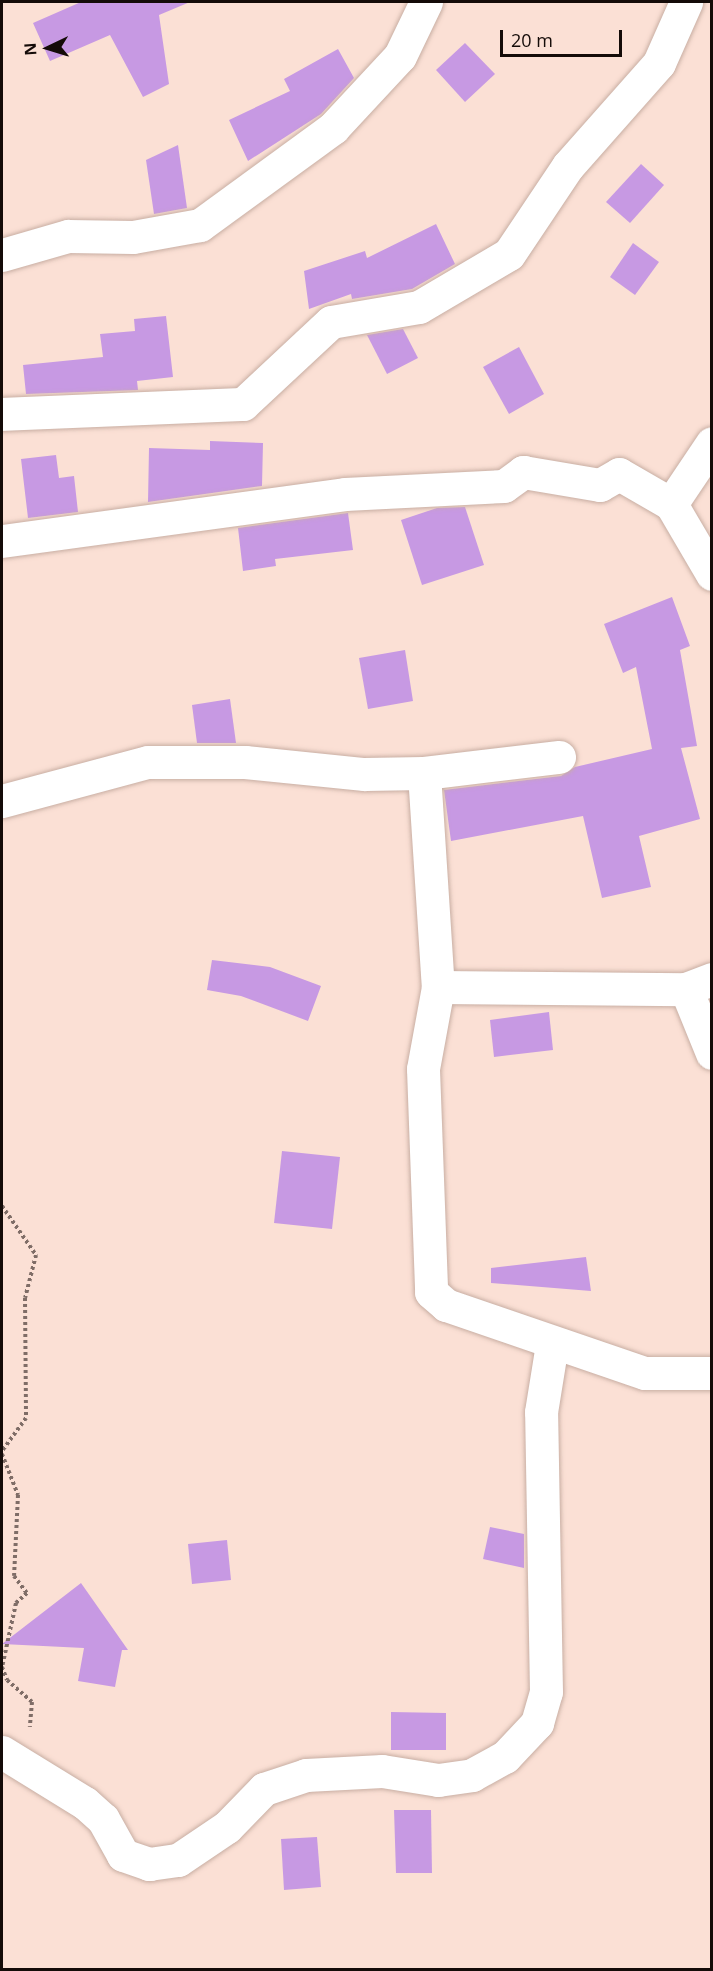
<!DOCTYPE html>
<html>
<head>
<meta charset="utf-8">
<style>
  body { margin:0 }
  #map { position:relative; width:713px; height:1971px; overflow:hidden; background:#fbe0d5; font-family:"Open Sans",sans-serif }
  div>[style] { position:absolute }
  [style*='--x'] { left:calc(var(--x)*1px); top:calc(var(--y)*1px); width:calc(var(--w)*1px); rotate:calc(var(--a)*1deg) }
  .building>* { inset:0; background:#c799e3 }
  .path>* { height:4px; margin-top:-2px; transform-origin:0; background:repeating-linear-gradient(90deg,#7f6d67 0 3px,transparent 0 6px) }
  .roads { filter:drop-shadow(0 0 2px #c8aea3) drop-shadow(0 0 2px #c8aea3) }
  .minor>* { height:33px; margin:-16.5px; padding:0 16.5px; transform-origin:16.5px; border-radius:16.5px; background:#fff }
  span { translate:-50% -50%; white-space:nowrap; text-align:center; line-height:1.15; -webkit-text-stroke:5px #fbe0d5; paint-order:stroke }
  .frame { position:absolute; inset:0; border:3px solid #140b08; pointer-events:none }
  .north { position:absolute; left:18px; top:18px; width:60px; height:60px; -webkit-text-stroke:4px #fbe0d5; paint-order:stroke; rotate:266deg; font-size:16px; font-weight:700; line-height:24px; text-align:center; color:#140b08 }
  .north::after { content:''; display:block; margin:auto; width:21px; height:27px; background:#140b08; clip-path:polygon(50% 0,100% 100%,50% 72%,0 100%) }
  .scale { position:absolute; left:500px; top:30px; width:122px; height:27px; box-sizing:border-box; border:3px solid #140b08; border-top:0; padding-left:8px; font-size:18px; line-height:21px; white-space:nowrap; color:#140b08; -webkit-text-stroke:4px #fbe0d5; paint-order:stroke }
</style>
</head>
<body>
<div id="map">
  <div class="building">
    <i style="clip-path:polygon(81px 2px,190px 2px,159px 15px,169px 84px,143px 97px,110px 35px,50px 61px,33px 23px)"></i>
    <i style="clip-path:polygon(465px 43px,495px 74px,465px 102px,436px 70px)"></i>
    <i style="clip-path:polygon(338px 49px,354px 78px,321px 114px,248px 161px,229px 120px,290px 91px,284px 79px)"></i>
    <i style="clip-path:polygon(178px 145px,187px 208px,154px 214px,146px 160px)"></i>
    <i style="clip-path:polygon(641px 164px,664px 185px,630px 223px,606px 202px)"></i>
    <i style="clip-path:polygon(436px 224px,455px 264px,412px 289px,352px 299px,351px 294px,309px 309px,304px 271px,365px 251px,367px 258px)"></i>
    <i style="clip-path:polygon(633px 243px,659px 262px,635px 295px,610px 277px)"></i>
    <i style="clip-path:polygon(166px 316px,173px 377px,137px 381px,138px 390px,26px 394px,23px 365px,103px 357px,100px 334px,135px 331px,134px 319px)"></i>
    <i style="clip-path:polygon(403px 329px,418px 358px,387px 374px,367px 335px)"></i>
    <i style="clip-path:polygon(519px 347px,544px 394px,509px 414px,483px 367px)"></i>
    <i style="clip-path:polygon(210px 441px,263px 443px,262px 486px,148px 502px,149px 448px,210px 450px)"></i>
    <i style="clip-path:polygon(56px 455px,59px 478px,74px 476px,78px 512px,28px 518px,21px 459px)"></i>
    <i style="clip-path:polygon(465px 507px,484px 565px,422px 585px,401px 520px,437px 508px)"></i>
    <i style="clip-path:polygon(348px 513px,353px 550px,275px 559px,276px 566px,243px 571px,238px 528px)"></i>
    <i style="clip-path:polygon(672px 597px,690px 646px,680px 650px,697px 746px,681px 748px,700px 819px,639px 836px,651px 887px,602px 898px,583px 816px,451px 841px,444px 790px,561px 776px,575px 767px,652px 749px,636px 667px,623px 673px,604px 624px)"></i>
    <i style="clip-path:polygon(405px 650px,413px 701px,368px 709px,359px 658px)"></i>
    <i style="clip-path:polygon(230px 699px,236px 743px,197px 743px,192px 705px)"></i>
    <i style="clip-path:polygon(212px 960px,270px 967px,321px 986px,308px 1021px,241px 996px,207px 990px)"></i>
    <i style="clip-path:polygon(549px 1012px,553px 1050px,494px 1057px,490px 1020px)"></i>
    <i style="clip-path:polygon(282px 1151px,340px 1157px,332px 1229px,274px 1223px)"></i>
    <i style="clip-path:polygon(586px 1257px,591px 1291px,491px 1283px,491px 1268px)"></i>
    <i style="clip-path:polygon(490px 1527px,524px 1534px,524px 1568px,483px 1559px)"></i>
    <i style="clip-path:polygon(227px 1540px,231px 1580px,192px 1584px,188px 1544px)"></i>
    <i style="clip-path:polygon(81px 1583px,128px 1650px,122px 1650px,115px 1687px,78px 1681px,84px 1648px,2px 1644px)"></i>
    <i style="clip-path:polygon(391px 1712px,446px 1713px,446px 1750px,391px 1750px)"></i>
    <i style="clip-path:polygon(394px 1810px,431px 1810px,432px 1873px,396px 1873px)"></i>
    <i style="clip-path:polygon(317px 1837px,321px 1887px,284px 1890px,281px 1839px)"></i>
  </div>
  <div class="path">
    <i style="--x:2;--y:1206;--w:60;--a:55.2"></i>
    <i style="--x:36;--y:1255;--w:44;--a:104.3"></i>
    <i style="--x:25;--y:1298;--w:120;--a:89.5"></i>
    <i style="--x:26;--y:1418;--w:41;--a:126"></i>
    <i style="--x:2;--y:1454;--w:44;--a:68.7"></i>
    <i style="--x:18;--y:1495;--w:81;--a:92.8"></i>
    <i style="--x:14;--y:1576;--w:21;--a:53"></i>
    <i style="--x:27;--y:1593;--w:15;--a:138"></i>
    <i style="--x:16;--y:1603;--w:66;--a:102.3"></i>
    <i style="--x:2;--y:1667;--w:14;--a:69"></i>
    <i style="--x:7;--y:1680;--w:33;--a:41"></i>
    <i style="--x:32;--y:1702;--w:25;--a:95"></i>
  </div>
  <div class="roads">
    <div class="minor">
      <i style="--x:2;--y:255;--w:69;--a:-16.1"></i>
      <i style="--x:68;--y:236;--w:65;--a:0.9"></i>
      <i style="--x:133;--y:237;--w:68;--a:-10.2"></i>
      <i style="--x:200;--y:225;--w:165;--a:-36.1"></i>
      <i style="--x:333;--y:128;--w:98;--a:-47.1"></i>
      <i style="--x:400;--y:56;--w:60;--a:-64.3"></i>
      <i style="--x:2;--y:414;--w:241;--a:-2.4"></i>
      <i style="--x:243;--y:404;--w:120;--a:-43"></i>
      <i style="--x:331;--y:322;--w:89;--a:-9.7"></i>
      <i style="--x:419;--y:307;--w:104;--a:-30.5"></i>
      <i style="--x:509;--y:254;--w:106;--a:-56.2"></i>
      <i style="--x:568;--y:166;--w:137;--a:-48.5"></i>
      <i style="--x:659;--y:63;--w:67;--a:-66.1"></i>
      <i style="--x:671;--y:504;--w:81;--a:59.6"></i>
      <i style="--x:2;--y:541;--w:346;--a:-7.8"></i>
      <i style="--x:345;--y:494;--w:159;--a:-2.9"></i>
      <i style="--x:504;--y:486;--w:24;--a:-36"></i>
      <i style="--x:523;--y:472;--w:78;--a:9.6"></i>
      <i style="--x:600;--y:485;--w:22;--a:-30"></i>
      <i style="--x:619;--y:474;--w:60;--a:30"></i>
      <i style="--x:671;--y:504;--w:73;--a:-56.1"></i>
      <i style="--x:424;--y:773;--w:214;--a:86.3"></i>
      <i style="--x:438;--y:987;--w:83;--a:100.4"></i>
      <i style="--x:423;--y:1069;--w:223;--a:87.9"></i>
      <i style="--x:431;--y:1292;--w:20;--a:41"></i>
      <i style="--x:446;--y:1305;--w:210;--a:18.9"></i>
      <i style="--x:645;--y:1373;--w:67;--a:0"></i>
      <i style="--x:2;--y:801;--w:151;--a:-15"></i>
      <i style="--x:148;--y:762;--w:97;--a:0"></i>
      <i style="--x:245;--y:762;--w:120;--a:5.8"></i>
      <i style="--x:364;--y:774;--w:60;--a:-1"></i>
      <i style="--x:424;--y:773;--w:136;--a:-6.8"></i>
      <i style="--x:438;--y:987;--w:248;--a:0.5"></i>
      <i style="--x:686;--y:989;--w:28;--a:-21"></i>
      <i style="--x:686;--y:989;--w:69;--a:67.9"></i>
      <i style="--x:2;--y:1752;--w:97;--a:31.6"></i>
      <i style="--x:85;--y:1803;--w:24;--a:42"></i>
      <i style="--x:103;--y:1819;--w:41;--a:60.9"></i>
      <i style="--x:123;--y:1855;--w:28;--a:19"></i>
      <i style="--x:149;--y:1864;--w:29;--a:-8"></i>
      <i style="--x:178;--y:1860;--w:59;--a:-34"></i>
      <i style="--x:227;--y:1827;--w:53;--a:-45.8"></i>
      <i style="--x:264;--y:1789;--w:44;--a:-18.4"></i>
      <i style="--x:306;--y:1775;--w:76;--a:-3"></i>
      <i style="--x:382;--y:1771;--w:57;--a:9.1"></i>
      <i style="--x:438;--y:1780;--w:34;--a:-8"></i>
      <i style="--x:472;--y:1775;--w:38;--a:-29"></i>
      <i style="--x:505;--y:1757;--w:47;--a:-46.7"></i>
      <i style="--x:537;--y:1723;--w:32;--a:-74"></i>
      <i style="--x:546;--y:1692;--w:280;--a:-91"></i>
      <i style="--x:541;--y:1412;--w:69;--a:-80.8"></i>
    </div>
  </div>
  <div class="frame"></div>
  <div class="north">N</div>
  <div class="scale">20 m</div>
</div>
</body>
</html>
